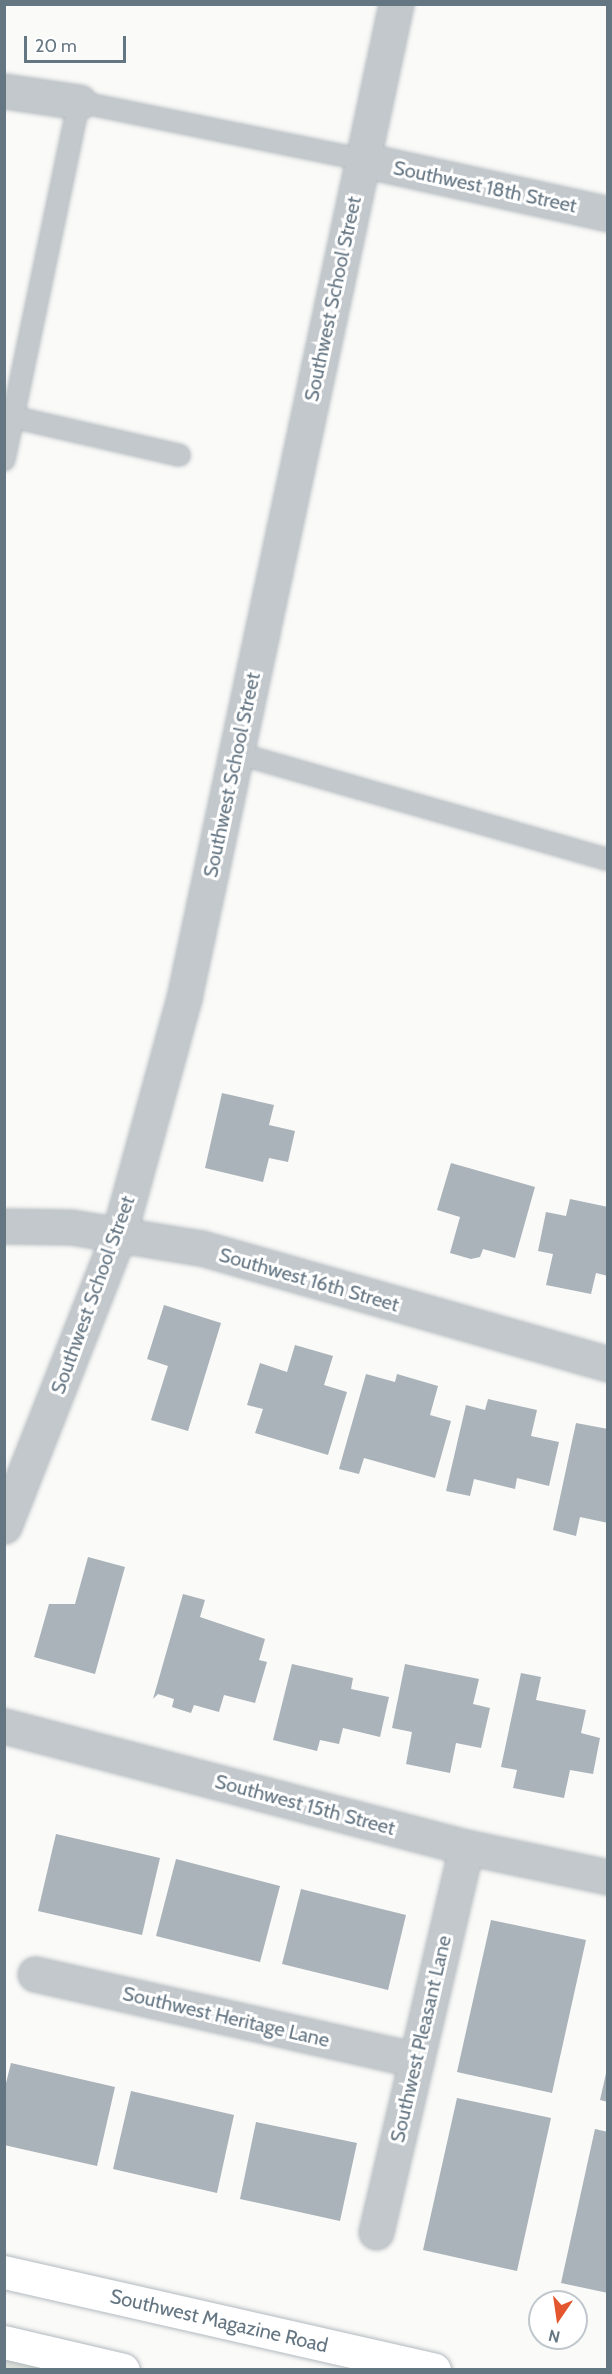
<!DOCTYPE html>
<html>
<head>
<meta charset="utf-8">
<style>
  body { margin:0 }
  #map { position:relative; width:612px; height:2374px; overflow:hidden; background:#fafaf8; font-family:Cabin,sans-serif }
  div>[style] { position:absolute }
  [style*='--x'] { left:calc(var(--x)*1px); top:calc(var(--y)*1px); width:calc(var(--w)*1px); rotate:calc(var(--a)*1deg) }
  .green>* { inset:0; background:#dadfd7 }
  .building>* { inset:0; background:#aab3b9 }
  .roads { filter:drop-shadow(0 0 2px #b3babf) drop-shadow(0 0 2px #b3babf) }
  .lane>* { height:20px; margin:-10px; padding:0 10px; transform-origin:10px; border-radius:10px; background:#c3c8cc }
  .street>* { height:33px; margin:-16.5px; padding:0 16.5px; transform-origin:16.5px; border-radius:16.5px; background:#c3c8cc }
  .secondary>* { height:33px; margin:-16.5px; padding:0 16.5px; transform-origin:16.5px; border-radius:16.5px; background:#fff }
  span { translate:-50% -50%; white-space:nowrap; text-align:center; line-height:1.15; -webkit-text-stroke:6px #fff; paint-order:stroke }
  .street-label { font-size:20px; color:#657683 }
  .frame { position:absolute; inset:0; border:6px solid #657683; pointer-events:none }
  .north { position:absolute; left:528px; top:2290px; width:60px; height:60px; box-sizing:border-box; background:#fff; border:2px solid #c1c8cd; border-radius:50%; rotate:193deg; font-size:16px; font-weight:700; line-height:24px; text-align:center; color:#657683 }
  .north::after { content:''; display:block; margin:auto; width:21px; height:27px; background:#e4572e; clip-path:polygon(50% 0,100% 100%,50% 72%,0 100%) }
  .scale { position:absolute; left:24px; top:36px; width:102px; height:27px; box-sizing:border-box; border:3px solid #657683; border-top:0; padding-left:8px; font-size:18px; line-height:21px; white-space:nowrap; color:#657683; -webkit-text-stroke:4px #fff; paint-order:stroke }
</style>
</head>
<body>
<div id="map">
  <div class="green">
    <i style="clip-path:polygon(5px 2359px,51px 2370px,5px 2370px)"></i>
  </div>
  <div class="building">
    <i style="clip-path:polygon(222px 1093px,274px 1105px,269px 1125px,295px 1131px,288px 1162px,269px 1158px,263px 1182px,205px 1168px)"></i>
    <i style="clip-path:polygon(451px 1163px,535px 1187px,515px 1258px,483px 1249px,480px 1257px,471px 1259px,450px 1253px,460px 1217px,437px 1210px)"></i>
    <i style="clip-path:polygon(570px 1199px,608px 1207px,608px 1276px,596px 1273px,591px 1294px,546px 1285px,553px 1254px,538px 1251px,546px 1212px,566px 1216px)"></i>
    <i style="clip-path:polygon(164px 1305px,221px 1323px,188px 1431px,151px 1420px,168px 1366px,147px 1359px)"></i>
    <i style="clip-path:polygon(295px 1345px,333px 1356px,324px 1385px,347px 1392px,328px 1455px,255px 1433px,263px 1409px,247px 1405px,260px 1363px,287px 1372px)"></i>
    <i style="clip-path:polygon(366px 1374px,395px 1382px,397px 1374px,438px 1386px,430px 1415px,451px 1421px,435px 1478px,364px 1458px,359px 1474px,339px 1469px)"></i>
    <i style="clip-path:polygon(488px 1399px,537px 1410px,531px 1436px,559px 1442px,549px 1486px,517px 1478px,515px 1489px,474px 1479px,470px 1496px,446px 1491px,466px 1405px,485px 1410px)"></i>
    <i style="clip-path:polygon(576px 1423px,608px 1429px,608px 1523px,580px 1517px,576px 1536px,553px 1530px)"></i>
    <i style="clip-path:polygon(88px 1557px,125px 1567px,95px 1674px,34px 1657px,49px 1604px,75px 1604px)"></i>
    <i style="clip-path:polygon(183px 1594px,205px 1600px,200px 1617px,265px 1639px,259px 1660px,267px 1662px,255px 1703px,224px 1695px,219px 1712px,194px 1705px,191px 1713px,172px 1707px,174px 1699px,158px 1694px,153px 1699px)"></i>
    <i style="clip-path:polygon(292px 1664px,353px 1678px,351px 1689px,389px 1697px,380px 1737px,343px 1728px,339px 1744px,320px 1740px,317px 1751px,273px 1740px)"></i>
    <i style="clip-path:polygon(405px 1664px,479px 1679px,473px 1704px,490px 1708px,481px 1748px,456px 1743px,450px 1773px,406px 1764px,412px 1732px,392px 1728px)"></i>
    <i style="clip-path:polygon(521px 1673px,541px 1677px,536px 1700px,586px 1710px,581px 1733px,600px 1738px,593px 1774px,570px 1770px,564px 1798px,513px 1788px,517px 1770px,501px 1767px)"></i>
    <i style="clip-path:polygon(56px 1834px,160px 1858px,142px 1935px,38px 1911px)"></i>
    <i style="clip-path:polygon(176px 1859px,280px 1886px,260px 1962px,156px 1936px)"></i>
    <i style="clip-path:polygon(301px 1889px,406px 1915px,388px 1990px,282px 1964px)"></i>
    <i style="clip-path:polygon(491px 1920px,586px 1940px,552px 2093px,457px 2072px)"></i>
    <i style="clip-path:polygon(11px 2063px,115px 2087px,97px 2166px,4px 2145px,4px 2091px)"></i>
    <i style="clip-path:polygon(607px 2069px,608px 2069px,608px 2102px,600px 2100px)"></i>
    <i style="clip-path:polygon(131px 2091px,234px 2115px,217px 2193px,113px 2169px)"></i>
    <i style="clip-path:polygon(457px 2098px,551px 2118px,517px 2271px,423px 2250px)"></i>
    <i style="clip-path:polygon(256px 2122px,357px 2143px,340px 2221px,240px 2199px)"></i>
    <i style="clip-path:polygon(595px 2129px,608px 2132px,608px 2293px,561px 2283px)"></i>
  </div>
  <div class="roads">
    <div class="lane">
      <i style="--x:4;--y:415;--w:180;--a:12.9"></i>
      <i style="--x:4;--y:460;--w:366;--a:-78.2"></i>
      <i style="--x:79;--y:102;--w:290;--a:11.5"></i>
      <i style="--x:236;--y:753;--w:387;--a:16"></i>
    </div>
    <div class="street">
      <i style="--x:4;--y:91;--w:76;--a:8.3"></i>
      <i style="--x:363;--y:160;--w:251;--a:12.4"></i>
      <i style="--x:4;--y:1226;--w:67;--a:0.9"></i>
      <i style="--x:71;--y:1227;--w:132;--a:9.2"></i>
      <i style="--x:201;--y:1248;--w:423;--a:15.9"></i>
      <i style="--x:4;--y:1526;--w:314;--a:-68.5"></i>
      <i style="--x:119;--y:1234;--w:245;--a:-74.6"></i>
      <i style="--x:184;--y:998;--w:1016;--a:-77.96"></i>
      <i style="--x:4;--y:1726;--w:478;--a:14.7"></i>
      <i style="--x:466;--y:1847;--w:145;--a:11.9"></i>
      <i style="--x:35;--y:1974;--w:391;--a:12.7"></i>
      <i style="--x:376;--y:2232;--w:395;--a:-76.8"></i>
    </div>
    <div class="secondary">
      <i style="--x:4;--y:2272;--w:441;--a:12.8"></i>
      <i style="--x:4;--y:2342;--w:122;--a:13.2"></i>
    </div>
  </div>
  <div class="street-label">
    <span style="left:485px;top:187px;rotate:12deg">Southwest 18th Street</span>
    <span style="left:333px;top:299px;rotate:-78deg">Southwest School Street</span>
    <span style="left:232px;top:775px;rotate:-78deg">Southwest School Street</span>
    <span style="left:309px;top:1280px;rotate:16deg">Southwest 16th Street</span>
    <span style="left:93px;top:1295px;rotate:-70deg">Southwest School Street</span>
    <span style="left:305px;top:1805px;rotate:15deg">Southwest 15th Street</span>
    <span style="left:226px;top:2017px;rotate:13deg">Southwest Heritage Lane</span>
    <span style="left:421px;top:2039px;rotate:-77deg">Southwest Pleasant Lane</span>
    <span style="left:219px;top:2321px;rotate:13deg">Southwest Magazine Road</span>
  </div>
  <div class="frame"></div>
  <div class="north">N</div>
  <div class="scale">20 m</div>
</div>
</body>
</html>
